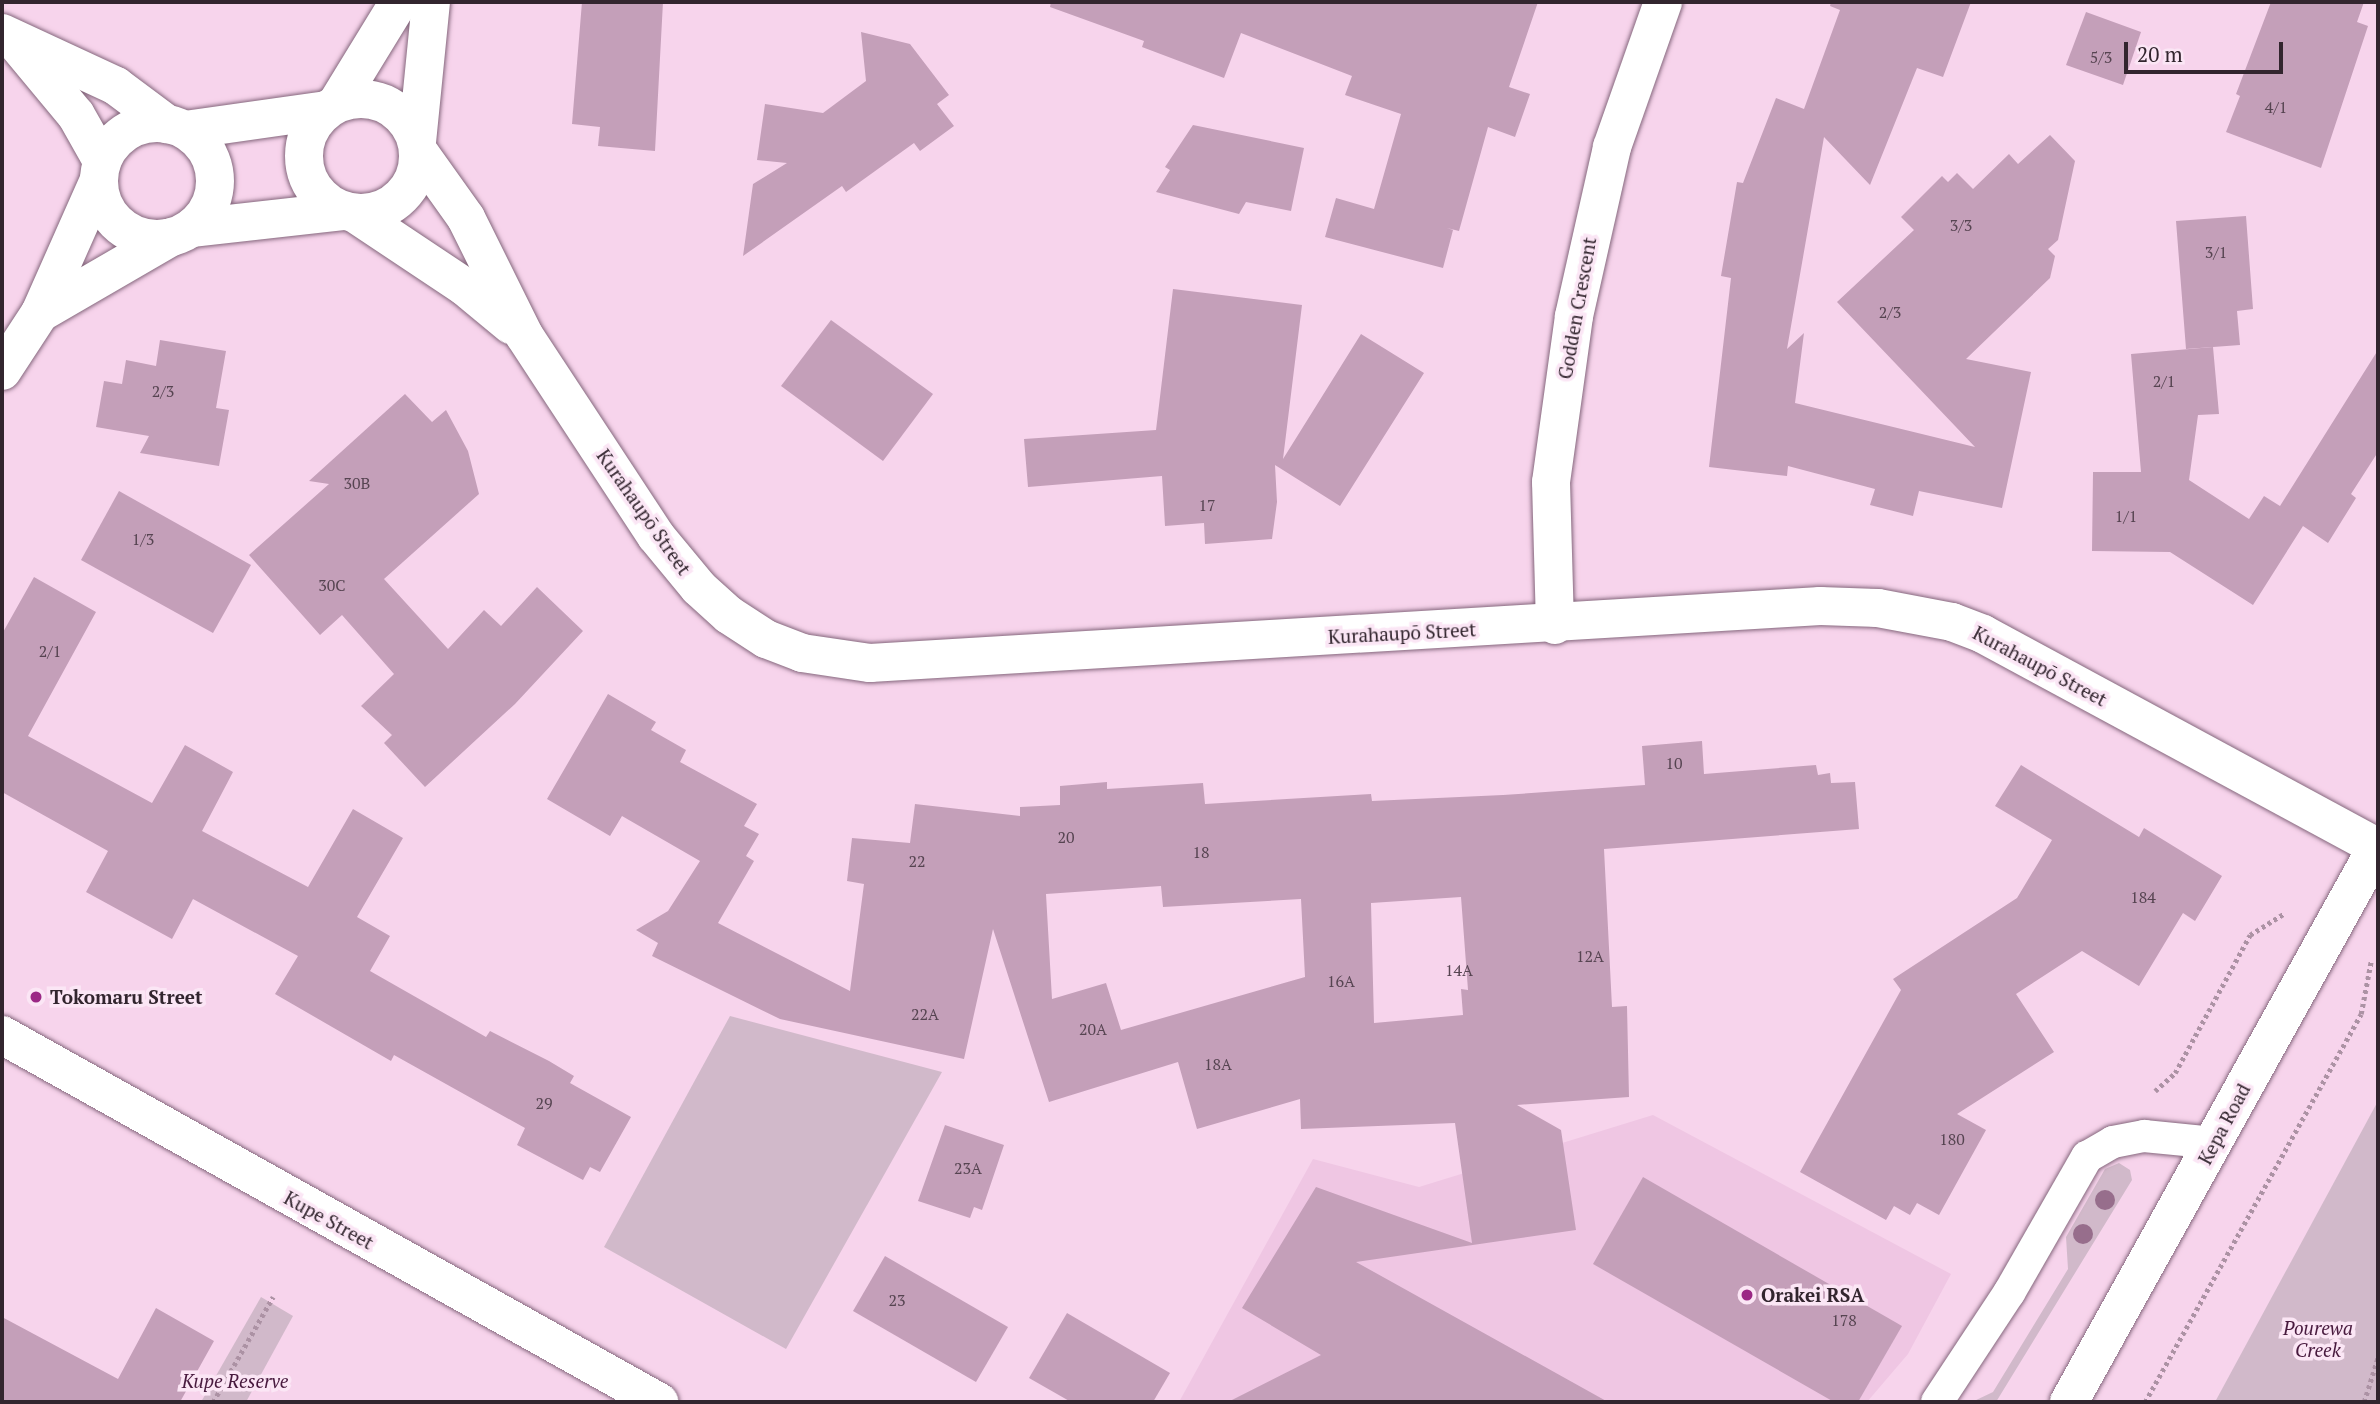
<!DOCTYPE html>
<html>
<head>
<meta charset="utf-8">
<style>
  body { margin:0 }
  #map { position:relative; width:2380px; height:1404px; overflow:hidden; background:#f7d4ec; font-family:"PT Serif",serif }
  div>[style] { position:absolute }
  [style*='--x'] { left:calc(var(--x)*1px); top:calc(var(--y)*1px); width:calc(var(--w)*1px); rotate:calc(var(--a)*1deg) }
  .built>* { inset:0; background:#efc6e3 }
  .green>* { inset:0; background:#d1b9ca }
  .building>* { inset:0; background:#c49fb9 }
  .path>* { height:4.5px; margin-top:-2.25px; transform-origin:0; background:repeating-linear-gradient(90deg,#ac92a4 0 3.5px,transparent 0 7px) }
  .roads { filter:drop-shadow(0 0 2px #85677d) drop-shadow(0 0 2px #85677d) }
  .service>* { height:32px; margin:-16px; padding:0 16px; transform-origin:16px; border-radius:16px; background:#fff }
  .minor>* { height:38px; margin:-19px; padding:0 19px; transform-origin:19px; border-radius:19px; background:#fff }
  .minor>.ring { margin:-19px; padding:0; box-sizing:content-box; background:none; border:38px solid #fff; border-radius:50% }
  .tertiary>* { height:38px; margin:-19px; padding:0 19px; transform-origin:19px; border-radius:19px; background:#fff }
  .secondary>* { height:38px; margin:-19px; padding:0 19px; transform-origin:19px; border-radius:19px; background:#fff }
  .trees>* { width:20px; height:20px; margin:-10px; border-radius:50%; background:#976e8c }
  .dots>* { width:19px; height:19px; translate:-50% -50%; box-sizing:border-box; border:4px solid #fbe6f5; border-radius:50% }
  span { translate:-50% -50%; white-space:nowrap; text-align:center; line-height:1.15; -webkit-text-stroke:7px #fbe6f5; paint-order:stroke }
  .number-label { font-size:16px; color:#564451 }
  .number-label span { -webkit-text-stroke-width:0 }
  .street-label { font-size:19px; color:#32252e }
  .poi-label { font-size:19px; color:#32252e; font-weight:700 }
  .left { translate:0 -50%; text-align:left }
  .park-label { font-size:19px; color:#481a3e; font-style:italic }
  .frame { position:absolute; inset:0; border:4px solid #32252e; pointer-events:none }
  .scale { position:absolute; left:2124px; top:42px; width:159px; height:32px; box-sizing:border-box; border:4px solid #32252e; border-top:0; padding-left:9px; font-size:21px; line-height:24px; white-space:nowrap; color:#32252e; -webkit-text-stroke:5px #fbe6f5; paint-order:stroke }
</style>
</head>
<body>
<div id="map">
  <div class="built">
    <i style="clip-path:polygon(1653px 1115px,1951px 1274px,1908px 1354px,1867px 1402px,1179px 1402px,1313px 1159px,1419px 1187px)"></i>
  </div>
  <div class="green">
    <i style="clip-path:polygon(730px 1016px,942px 1072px,786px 1349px,604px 1247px)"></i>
    <i style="clip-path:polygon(2378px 1101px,2378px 1402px,2215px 1402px)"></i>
    <i style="clip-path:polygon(2119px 1163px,2130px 1170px,2132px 1180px,1996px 1402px,1972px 1402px,1993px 1392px,2068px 1269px,2066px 1237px,2105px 1169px)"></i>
    <i style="clip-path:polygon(261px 1297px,293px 1316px,246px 1402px,201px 1402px)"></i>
  </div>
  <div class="building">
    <i style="clip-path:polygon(582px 2px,663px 2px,655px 151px,598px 146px,600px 127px,572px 124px)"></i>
    <i style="clip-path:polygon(1051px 2px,1538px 2px,1509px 87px,1530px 94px,1515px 137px,1488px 127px,1459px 231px,1447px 228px,1453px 230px,1443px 268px,1325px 237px,1336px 198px,1374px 209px,1401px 114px,1345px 95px,1352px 76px,1241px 33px,1224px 78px,1142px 47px,1144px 41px,1050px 7px)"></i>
    <i style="clip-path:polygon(1831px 2px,1971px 2px,1943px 77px,1917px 68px,1870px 185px,1824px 137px,1787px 349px,1804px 333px,1795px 403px,1975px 447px,1837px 302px,1914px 230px,1901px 217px,1942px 176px,1948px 182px,1957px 173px,1973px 189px,2009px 154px,2018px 164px,2050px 135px,2075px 161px,2058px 240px,2048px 249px,2055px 256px,2050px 278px,1966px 359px,2031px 372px,2002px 508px,1919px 491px,1913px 516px,1870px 505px,1875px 489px,1788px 466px,1787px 476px,1709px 467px,1731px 278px,1721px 276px,1737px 182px,1743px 183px,1776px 98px,1804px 109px,1840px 10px,1830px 6px)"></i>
    <i style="clip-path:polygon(2271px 2px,2364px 2px,2357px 22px,2368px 26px,2321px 168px,2226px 132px,2240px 96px,2236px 94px)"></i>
    <i style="clip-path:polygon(2086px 12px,2141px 32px,2123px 85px,2066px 65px)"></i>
    <i style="clip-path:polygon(861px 32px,910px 44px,949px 95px,937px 104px,954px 126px,920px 151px,914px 143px,846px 192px,842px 186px,743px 256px,753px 184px,787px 163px,757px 160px,765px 104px,823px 113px,866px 81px)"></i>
    <i style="clip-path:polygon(1193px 125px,1304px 148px,1291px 211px,1246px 202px,1239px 214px,1156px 192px,1170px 170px,1165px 167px)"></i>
    <i style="clip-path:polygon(2246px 216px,2253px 309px,2237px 311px,2240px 345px,2186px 349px,2176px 221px)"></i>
    <i style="clip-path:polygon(1173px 289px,1302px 305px,1283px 459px,1361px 334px,1424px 373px,1340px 506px,1275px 465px,1277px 502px,1272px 539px,1205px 544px,1204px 523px,1165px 526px,1162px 476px,1028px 487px,1024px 439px,1156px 430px)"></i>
    <i style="clip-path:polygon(831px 320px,933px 394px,883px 461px,781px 386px)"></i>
    <i style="clip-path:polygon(160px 340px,226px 351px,216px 408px,229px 410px,219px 466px,140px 453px,149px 436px,96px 427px,104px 381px,122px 384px,126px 360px,156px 366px)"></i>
    <i style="clip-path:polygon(2213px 347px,2219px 414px,2198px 415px,2189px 480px,2249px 519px,2264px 496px,2280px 506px,2378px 350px,2378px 452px,2351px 494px,2356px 498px,2328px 543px,2303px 526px,2253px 605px,2170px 552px,2092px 551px,2093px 472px,2141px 472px,2131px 354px)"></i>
    <i style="clip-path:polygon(405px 394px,432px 422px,446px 410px,468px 451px,479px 494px,384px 579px,448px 649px,484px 610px,501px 626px,537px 587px,583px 631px,515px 704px,425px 787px,384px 743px,392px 735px,361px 706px,394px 674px,342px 615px,320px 635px,249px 555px,329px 484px,309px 481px)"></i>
    <i style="clip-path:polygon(119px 491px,251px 565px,213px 633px,81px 560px)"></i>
    <i style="clip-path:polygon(34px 577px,96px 612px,28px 736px,152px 803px,185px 745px,233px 772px,202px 831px,308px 887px,353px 809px,403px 838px,357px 917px,390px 936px,370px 971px,486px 1037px,490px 1031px,549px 1061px,574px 1076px,570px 1083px,631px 1117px,600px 1172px,590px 1167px,583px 1180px,517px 1145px,525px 1128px,394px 1055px,391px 1061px,275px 994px,298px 956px,193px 899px,172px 939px,86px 892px,108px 851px,2px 792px,2px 634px)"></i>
    <i style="clip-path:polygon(evenodd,608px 694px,656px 722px,651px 730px,686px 750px,680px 762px,757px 804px,744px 826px,759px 834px,746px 856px,754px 861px,718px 923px,850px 991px,864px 884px,847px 881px,852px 838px,910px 843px,915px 804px,1020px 816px,1020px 807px,1060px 805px,1060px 786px,1107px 782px,1107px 789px,1203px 783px,1205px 804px,1371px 794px,1372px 801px,1503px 795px,1645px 785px,1642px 746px,1702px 741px,1704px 774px,1816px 765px,1818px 775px,1830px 773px,1831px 783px,1855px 782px,1859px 829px,1604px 849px,1612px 1007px,1627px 1006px,1629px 1097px,1517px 1105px,1561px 1130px,1576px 1230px,1356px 1262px,1608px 1402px,1228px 1402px,1321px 1355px,1242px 1308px,1316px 1187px,1472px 1243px,1455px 1123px,1301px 1129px,1300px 1099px,1197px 1129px,1178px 1062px,1049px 1102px,993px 929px,964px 1059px,780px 1019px,652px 956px,658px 943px,636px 930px,668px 911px,700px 861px,622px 816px,610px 836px,547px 799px,608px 694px,1161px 886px,1163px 907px,1301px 899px,1305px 977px,1121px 1030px,1106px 983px,1052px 999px,1046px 894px,1161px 886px,608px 694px,1461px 897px,1468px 990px,1461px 989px,1463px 1015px,1374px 1023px,1371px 903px,1461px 897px)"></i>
    <i style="clip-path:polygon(2021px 765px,2139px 837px,2144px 828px,2222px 876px,2195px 921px,2183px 913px,2139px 986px,2082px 951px,2016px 994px,2054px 1052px,1957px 1114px,1986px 1130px,1939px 1215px,1917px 1203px,1910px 1215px,1894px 1206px,1886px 1220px,1800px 1172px,1901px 990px,1893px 979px,2017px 898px,2052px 840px,1995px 806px)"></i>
    <i style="clip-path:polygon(945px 1125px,1004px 1145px,982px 1210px,974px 1207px,970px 1218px,918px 1201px)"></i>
    <i style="clip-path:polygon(1643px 1177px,1902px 1326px,1858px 1402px,1834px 1402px,1593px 1264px)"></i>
    <i style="clip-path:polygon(885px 1256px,1008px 1327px,976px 1382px,853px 1311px)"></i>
    <i style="clip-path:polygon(156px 1308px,214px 1341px,180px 1402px,2px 1402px,2px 1317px,118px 1379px)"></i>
    <i style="clip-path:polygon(1067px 1313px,1170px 1373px,1153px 1402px,1071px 1402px,1029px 1378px)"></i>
  </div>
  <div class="path">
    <i style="--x:2155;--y:1091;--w:27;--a:-42"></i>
    <i style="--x:2175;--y:1073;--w:157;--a:-61.5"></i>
    <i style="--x:2250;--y:935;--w:41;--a:-32.2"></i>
    <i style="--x:213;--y:1402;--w:121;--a:-60.3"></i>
    <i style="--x:2145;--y:1402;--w:444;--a:-60.9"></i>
    <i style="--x:2361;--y:1014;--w:54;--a:-79.3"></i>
    <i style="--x:2364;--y:1402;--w:47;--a:-72.7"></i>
  </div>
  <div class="roads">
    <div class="service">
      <i style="--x:1937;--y:1402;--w:131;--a:-56.6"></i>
      <i style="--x:2009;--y:1293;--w:157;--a:-60.2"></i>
      <i style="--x:2087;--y:1157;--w:30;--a:-30"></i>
      <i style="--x:2113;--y:1142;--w:32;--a:-11"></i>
      <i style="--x:2144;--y:1136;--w:70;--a:5.7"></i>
    </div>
    <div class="minor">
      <i style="--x:2;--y:33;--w:126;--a:24.9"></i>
      <i style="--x:116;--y:86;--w:64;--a:36.7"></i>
      <i style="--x:17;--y:44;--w:92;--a:50.3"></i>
      <i style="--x:76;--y:115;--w:53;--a:60.5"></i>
      <i class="ring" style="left:304px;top:99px;width:76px;height:76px"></i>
      <i style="--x:337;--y:103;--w:119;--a:-58.5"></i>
      <i class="ring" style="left:99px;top:123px;width:78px;height:78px"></i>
      <i style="--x:186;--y:130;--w:141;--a:-8.1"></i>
      <i style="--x:417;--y:142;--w:141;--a:-84.3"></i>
      <i style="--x:419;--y:152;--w:81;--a:54.5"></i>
      <i style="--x:466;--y:218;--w:131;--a:63.6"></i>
      <i style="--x:524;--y:335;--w:240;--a:56.7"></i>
      <i style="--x:656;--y:536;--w:67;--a:50.4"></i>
      <i style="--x:699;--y:588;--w:40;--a:42"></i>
      <i style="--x:729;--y:615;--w:44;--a:33"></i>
      <i style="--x:766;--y:639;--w:39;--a:21"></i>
      <i style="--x:802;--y:653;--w:69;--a:8.4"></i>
      <i style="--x:870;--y:663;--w:952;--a:-3.43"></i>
      <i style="--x:1820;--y:606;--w:58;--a:2"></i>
      <i style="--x:1878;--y:608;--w:75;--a:10.7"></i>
      <i style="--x:1952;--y:622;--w:33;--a:21"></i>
      <i style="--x:1983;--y:634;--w:448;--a:28.4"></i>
      <i style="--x:354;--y:213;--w:133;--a:33.7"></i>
      <i style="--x:465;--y:287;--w:60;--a:39.6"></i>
      <i style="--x:192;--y:228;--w:153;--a:-6.4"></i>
      <i style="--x:40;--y:313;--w:151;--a:-30.1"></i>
      <i style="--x:2;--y:371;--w:69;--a:-56.8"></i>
      <i style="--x:40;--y:313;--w:143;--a:-66.1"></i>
      <i style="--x:1555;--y:625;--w:143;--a:-91.6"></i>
      <i style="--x:1551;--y:482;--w:168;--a:-82.1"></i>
      <i style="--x:1574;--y:316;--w:173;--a:-77.3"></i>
      <i style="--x:1612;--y:147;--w:154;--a:-70.6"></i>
    </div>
    <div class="tertiary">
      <i style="--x:2;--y:1035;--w:753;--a:29.19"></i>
    </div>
    <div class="secondary">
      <i style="--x:2069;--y:1402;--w:637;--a:-60.98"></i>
    </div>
  </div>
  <div class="trees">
    <i style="left:2105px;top:1200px"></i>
    <i style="left:2083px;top:1234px"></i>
  </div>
  <div class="dots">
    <i style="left:36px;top:997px;background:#9b2885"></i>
    <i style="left:1747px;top:1295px;background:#9b2885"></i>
  </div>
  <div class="number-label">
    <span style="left:2101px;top:57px">5/3</span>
    <span style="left:2276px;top:107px">4/1</span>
    <span style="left:1961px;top:225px">3/3</span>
    <span style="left:2216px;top:252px">3/1</span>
    <span style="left:1890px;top:312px">2/3</span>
    <span style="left:2164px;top:381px">2/1</span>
    <span style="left:163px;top:391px">2/3</span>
    <span style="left:357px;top:483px">30B</span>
    <span style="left:1207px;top:505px">17</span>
    <span style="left:2126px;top:516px">1/1</span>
    <span style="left:143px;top:539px">1/3</span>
    <span style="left:332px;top:585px">30C</span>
    <span style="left:50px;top:651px">2/1</span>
    <span style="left:1674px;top:763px">10</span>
    <span style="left:1066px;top:837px">20</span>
    <span style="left:1201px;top:852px">18</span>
    <span style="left:917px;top:861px">22</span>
    <span style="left:2143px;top:897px">184</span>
    <span style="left:1590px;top:956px">12A</span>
    <span style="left:1459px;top:970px">14A</span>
    <span style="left:1341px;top:981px">16A</span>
    <span style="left:925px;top:1014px">22A</span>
    <span style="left:1093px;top:1029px">20A</span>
    <span style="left:1218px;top:1064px">18A</span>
    <span style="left:544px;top:1103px">29</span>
    <span style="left:1952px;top:1139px">180</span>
    <span style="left:968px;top:1168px">23A</span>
    <span style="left:897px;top:1300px">23</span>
    <span style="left:1844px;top:1320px">178</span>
  </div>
  <div class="street-label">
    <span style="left:1577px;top:308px;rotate:-80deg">Godden Crescent</span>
    <span style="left:644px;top:512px;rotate:55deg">Kurahaupō Street</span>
    <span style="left:1402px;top:633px;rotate:-3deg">Kurahaupō Street</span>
    <span style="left:2040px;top:666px;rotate:28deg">Kurahaupō Street</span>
    <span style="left:2224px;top:1124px;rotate:-62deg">Kepa Road</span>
    <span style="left:329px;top:1220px;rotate:29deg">Kupe Street</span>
  </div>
  <div class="poi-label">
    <span class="left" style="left:50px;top:997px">Tokomaru Street</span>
    <span class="left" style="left:1761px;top:1295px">Orakei RSA</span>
  </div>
  <div class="park-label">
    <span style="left:2318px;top:1339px">Pourewa<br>Creek</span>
    <span style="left:235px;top:1381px">Kupe Reserve</span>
  </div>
  <div class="frame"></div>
  <div class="scale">20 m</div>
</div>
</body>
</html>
